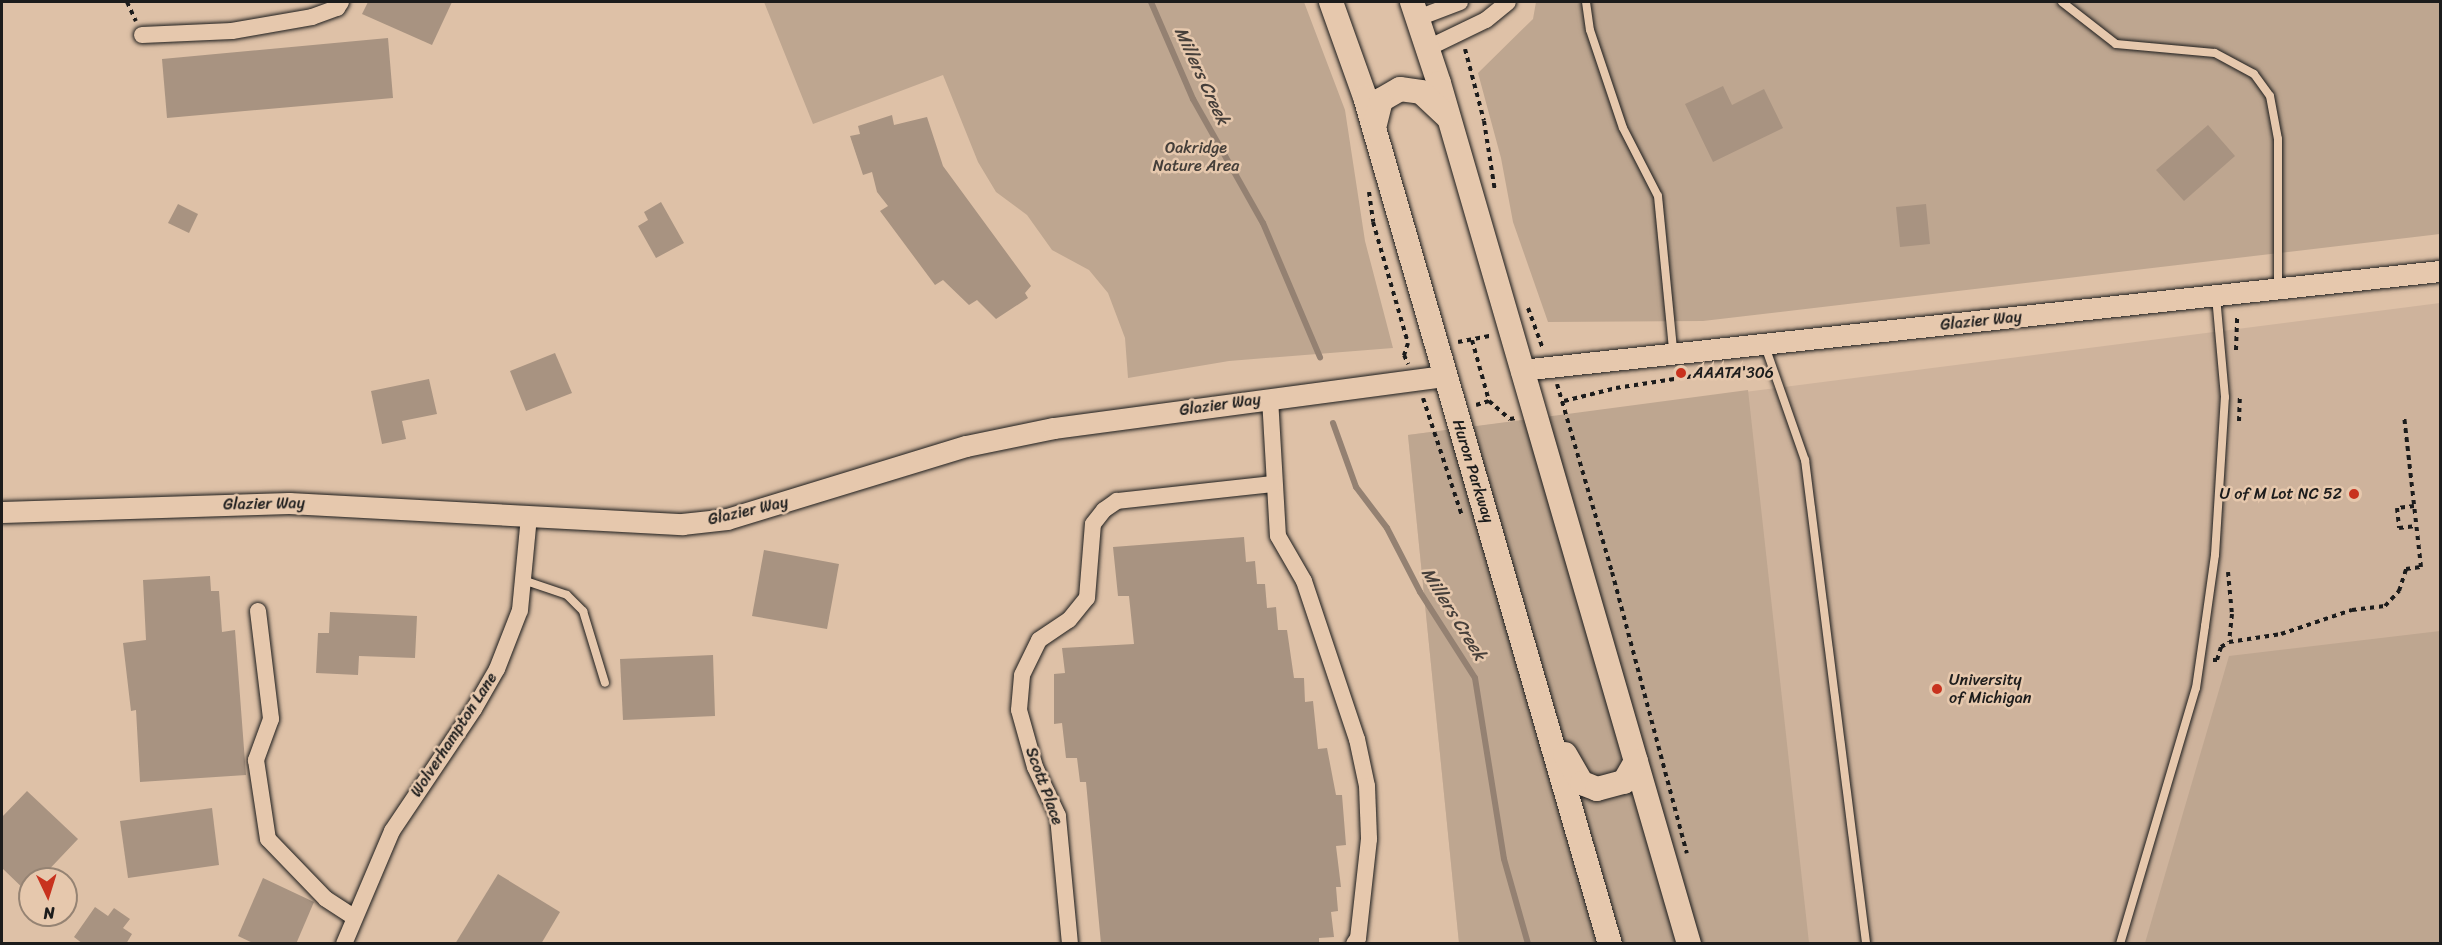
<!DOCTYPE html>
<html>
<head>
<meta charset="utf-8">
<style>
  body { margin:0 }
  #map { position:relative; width:2442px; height:945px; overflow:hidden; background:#dec1a7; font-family:Sriracha,sans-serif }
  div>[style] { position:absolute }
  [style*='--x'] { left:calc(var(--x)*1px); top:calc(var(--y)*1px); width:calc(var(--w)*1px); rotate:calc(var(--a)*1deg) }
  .built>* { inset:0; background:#ceb39c }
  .green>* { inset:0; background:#bea690 }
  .stream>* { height:6px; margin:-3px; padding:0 3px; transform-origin:3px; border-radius:3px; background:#948172 }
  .building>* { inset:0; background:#a89381 }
  .path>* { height:4px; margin-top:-2px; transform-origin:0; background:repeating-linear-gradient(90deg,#1c1c1c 0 4.5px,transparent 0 9px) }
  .roads { filter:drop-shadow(0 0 2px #1c1c1c) drop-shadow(0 0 2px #1c1c1c) }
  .service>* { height:8px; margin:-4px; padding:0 4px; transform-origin:4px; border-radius:4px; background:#e6c8ad }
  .minor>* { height:16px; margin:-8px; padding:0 8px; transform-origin:8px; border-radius:8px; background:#e6c8ad }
  .tertiary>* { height:21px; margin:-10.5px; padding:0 10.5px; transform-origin:10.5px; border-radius:10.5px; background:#e6c8ad }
  .secondary>* { height:24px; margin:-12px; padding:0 12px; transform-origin:12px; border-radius:12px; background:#e6c8ad }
  .dots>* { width:16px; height:16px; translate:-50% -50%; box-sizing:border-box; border:3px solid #e6c8ad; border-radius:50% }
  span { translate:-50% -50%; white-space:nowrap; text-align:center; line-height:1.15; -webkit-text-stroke:5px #e6c8ad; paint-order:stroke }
  .park-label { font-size:16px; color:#443e39 }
  .street-label { font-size:16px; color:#1c1c1c }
  .poi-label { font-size:16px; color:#1c1c1c }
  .left { translate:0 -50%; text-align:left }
  .right { translate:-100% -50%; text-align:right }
  .water-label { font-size:18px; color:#463f3a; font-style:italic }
  .frame { position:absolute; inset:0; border:3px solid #1c1c1c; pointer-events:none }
  .north { position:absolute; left:18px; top:867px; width:60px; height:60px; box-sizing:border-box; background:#e6c8ad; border:2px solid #958373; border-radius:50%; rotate:176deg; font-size:16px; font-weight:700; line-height:24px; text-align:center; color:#1c1c1c }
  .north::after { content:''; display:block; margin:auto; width:21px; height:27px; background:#c8321e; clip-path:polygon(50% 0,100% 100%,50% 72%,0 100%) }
</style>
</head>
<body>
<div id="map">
  <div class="built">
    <i style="clip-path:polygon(2440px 303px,2440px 943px,1459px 943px,1408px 435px)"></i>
  </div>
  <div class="green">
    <i style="clip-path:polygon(764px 2px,1304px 2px,1345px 110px,1365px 241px,1393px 348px,1229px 361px,1128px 378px,1125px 338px,1108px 293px,1089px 270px,1052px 250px,1027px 215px,996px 192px,978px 162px,943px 75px,813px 124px)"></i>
    <i style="clip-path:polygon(1536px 2px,2440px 2px,2440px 234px,1703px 321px,1548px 322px,1513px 222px,1501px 158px,1478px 73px,1533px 19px)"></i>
    <i style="clip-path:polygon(1748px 390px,1809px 943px,1459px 943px,1408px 435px)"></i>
    <i style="clip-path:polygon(2440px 631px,2440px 943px,2145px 943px,2229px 656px)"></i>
  </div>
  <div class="stream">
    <i style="--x:1151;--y:2;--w:106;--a:66.6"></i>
    <i style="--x:1193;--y:99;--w:142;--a:60.6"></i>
    <i style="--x:1263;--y:223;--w:146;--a:67"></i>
    <i style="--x:1333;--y:423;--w:68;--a:70.2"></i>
    <i style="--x:1356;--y:487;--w:51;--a:52.9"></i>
    <i style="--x:1387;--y:528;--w:72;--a:62.7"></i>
    <i style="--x:1420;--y:592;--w:102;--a:57.4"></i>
    <i style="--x:1475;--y:678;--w:183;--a:80.9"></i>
    <i style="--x:1504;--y:859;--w:88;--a:74.2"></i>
  </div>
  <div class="building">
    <i style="clip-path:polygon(368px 2px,452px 2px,432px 45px,362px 14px)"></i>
    <i style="clip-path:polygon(388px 38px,393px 98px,167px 118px,162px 59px)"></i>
    <i style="clip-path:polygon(1723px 86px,1732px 105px,1764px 89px,1783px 128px,1713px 162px,1685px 104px)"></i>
    <i style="clip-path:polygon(892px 115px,894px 125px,927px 117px,943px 166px,1031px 286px,1025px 293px,1028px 298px,996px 319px,977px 300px,969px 305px,943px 280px,935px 285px,880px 211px,888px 206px,877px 192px,872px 172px,863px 175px,850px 136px,860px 134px,858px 126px)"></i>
    <i style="clip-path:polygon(2208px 125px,2235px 156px,2184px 201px,2156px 170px)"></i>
    <i style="clip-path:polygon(661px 202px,684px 243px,656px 258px,638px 226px,648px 220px,644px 212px)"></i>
    <i style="clip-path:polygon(178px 204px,198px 214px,189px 233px,168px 223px)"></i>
    <i style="clip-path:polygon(1926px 204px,1930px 244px,1900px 247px,1896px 207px)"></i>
    <i style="clip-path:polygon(555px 353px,572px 393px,526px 411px,510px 371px)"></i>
    <i style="clip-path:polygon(429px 379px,437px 414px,402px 421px,406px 439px,382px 444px,371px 391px)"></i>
    <i style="clip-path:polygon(1244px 537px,1246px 562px,1255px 561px,1257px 584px,1265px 584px,1267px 608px,1276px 607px,1278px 630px,1287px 630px,1294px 678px,1304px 678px,1305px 702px,1313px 701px,1318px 749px,1327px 748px,1336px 795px,1342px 795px,1346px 845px,1336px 846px,1341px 887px,1336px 887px,1338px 911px,1331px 912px,1334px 937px,1319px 938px,1319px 944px,1101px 944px,1086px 782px,1080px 782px,1077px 758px,1066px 758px,1062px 723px,1054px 724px,1054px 674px,1065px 673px,1062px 648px,1134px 644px,1129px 596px,1118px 596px,1113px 547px)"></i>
    <i style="clip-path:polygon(764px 550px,839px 564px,827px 629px,752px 616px)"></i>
    <i style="clip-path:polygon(210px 576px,211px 591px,219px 591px,222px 632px,235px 630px,246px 775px,140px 782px,136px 710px,131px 711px,123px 643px,146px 640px,143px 580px)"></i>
    <i style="clip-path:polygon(330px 612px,417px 616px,415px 658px,359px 656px,358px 675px,316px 673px,318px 633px,329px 633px)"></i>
    <i style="clip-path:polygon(713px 655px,715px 716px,623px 720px,620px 659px)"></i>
    <i style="clip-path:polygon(27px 791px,78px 839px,40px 879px,30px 879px,30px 895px,2px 868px,2px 817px)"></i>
    <i style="clip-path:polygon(212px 808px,219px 865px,128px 878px,120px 821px)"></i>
    <i style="clip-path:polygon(498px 874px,560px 912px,541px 944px,455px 944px)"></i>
    <i style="clip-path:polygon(263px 878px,314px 902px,296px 944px,255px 944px,238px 936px)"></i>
    <i style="clip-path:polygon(95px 907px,108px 916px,114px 908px,130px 919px,123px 928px,132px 934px,126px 944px,83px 944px,74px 937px)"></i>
  </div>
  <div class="path">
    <i style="--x:127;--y:2;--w:21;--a:65"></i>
    <i style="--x:1465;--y:49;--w:74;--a:75.2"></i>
    <i style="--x:1484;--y:121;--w:71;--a:81.1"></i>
    <i style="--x:1369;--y:192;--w:30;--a:82"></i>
    <i style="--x:1373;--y:222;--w:126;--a:73.9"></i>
    <i style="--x:1408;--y:343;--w:13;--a:108"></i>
    <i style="--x:1404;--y:355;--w:10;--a:66"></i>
    <i style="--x:1528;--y:308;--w:44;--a:69.9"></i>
    <i style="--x:1472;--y:340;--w:63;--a:74.4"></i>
    <i style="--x:1458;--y:342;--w:33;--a:-11"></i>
    <i style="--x:2236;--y:350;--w:36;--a:-88"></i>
    <i style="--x:1557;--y:384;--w:196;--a:73.7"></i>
    <i style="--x:1612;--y:572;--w:291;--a:75.1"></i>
    <i style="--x:1423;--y:398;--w:124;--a:71.7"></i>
    <i style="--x:1564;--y:401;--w:54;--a:-14"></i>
    <i style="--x:1616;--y:388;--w:131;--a:-8.8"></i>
    <i style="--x:1476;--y:405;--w:14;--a:-17"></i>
    <i style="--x:1489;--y:401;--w:28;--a:41"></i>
    <i style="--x:1510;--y:419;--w:6;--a:-9"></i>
    <i style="--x:2239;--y:421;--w:25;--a:-88"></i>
    <i style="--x:2414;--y:506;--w:17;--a:173"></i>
    <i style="--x:2397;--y:508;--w:20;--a:84"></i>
    <i style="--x:2399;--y:528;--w:17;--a:-7"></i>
    <i style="--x:2228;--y:572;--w:42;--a:84.6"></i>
    <i style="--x:2232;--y:614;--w:28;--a:96"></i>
    <i style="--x:2213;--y:660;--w:4;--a:0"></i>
    <i style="--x:2217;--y:660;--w:14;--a:-73"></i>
    <i style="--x:2221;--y:647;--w:9;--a:-32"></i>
    <i style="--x:2229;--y:642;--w:53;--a:-8.7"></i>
    <i style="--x:2281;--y:634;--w:75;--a:-18.7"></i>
    <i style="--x:2352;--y:610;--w:33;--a:-7"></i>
    <i style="--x:2385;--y:606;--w:21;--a:-47"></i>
    <i style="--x:2399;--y:591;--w:23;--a:-72"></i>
    <i style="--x:2406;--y:569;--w:15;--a:-8"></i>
    <i style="--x:2421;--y:567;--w:152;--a:-96.4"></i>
  </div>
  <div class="roads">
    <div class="service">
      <i style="--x:1586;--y:2;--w:28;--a:82"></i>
      <i style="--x:1590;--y:30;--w:103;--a:71.4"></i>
      <i style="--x:1623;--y:128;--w:76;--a:62.8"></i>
      <i style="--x:1658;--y:196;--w:155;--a:84.4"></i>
      <i style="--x:2062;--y:2;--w:68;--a:37.9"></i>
      <i style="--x:2116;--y:44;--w:99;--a:5.2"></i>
      <i style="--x:2215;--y:53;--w:44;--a:28.3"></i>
      <i style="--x:2254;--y:74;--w:27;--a:54"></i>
      <i style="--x:2270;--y:96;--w:44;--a:79.5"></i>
      <i style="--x:2278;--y:139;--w:149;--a:90"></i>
      <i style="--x:1765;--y:346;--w:121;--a:70.7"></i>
      <i style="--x:1805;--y:460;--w:488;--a:82.8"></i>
      <i style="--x:523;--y:580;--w:46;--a:18.8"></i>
      <i style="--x:567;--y:595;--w:23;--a:45"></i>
      <i style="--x:583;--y:611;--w:75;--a:73"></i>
      <i style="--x:2120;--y:944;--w:267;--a:-73.5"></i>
      <i style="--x:2196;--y:688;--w:63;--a:-81.7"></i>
      <i style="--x:2205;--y:626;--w:72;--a:-82"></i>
      <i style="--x:2215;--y:555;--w:158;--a:-86.4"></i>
      <i style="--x:2225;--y:397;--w:100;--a:-95.1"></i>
    </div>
    <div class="minor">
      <i style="--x:1418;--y:18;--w:45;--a:-20.9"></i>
      <i style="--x:142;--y:35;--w:90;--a:-2.5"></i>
      <i style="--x:232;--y:31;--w:81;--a:-9.9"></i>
      <i style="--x:312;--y:17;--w:27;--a:-20"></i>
      <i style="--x:337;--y:8;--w:7;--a:-56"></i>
      <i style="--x:1428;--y:48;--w:64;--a:-25.8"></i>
      <i style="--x:1486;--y:20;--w:28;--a:-39"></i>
      <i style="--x:1270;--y:398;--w:138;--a:86.7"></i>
      <i style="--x:1278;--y:536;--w:52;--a:60"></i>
      <i style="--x:1304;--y:581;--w:167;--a:71.5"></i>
      <i style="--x:1357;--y:739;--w:48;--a:78"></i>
      <i style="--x:1367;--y:786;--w:53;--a:87.8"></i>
      <i style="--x:1369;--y:839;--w:100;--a:96.3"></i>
      <i style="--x:1358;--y:938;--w:7;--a:124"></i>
      <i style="--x:258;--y:611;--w:109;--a:83.1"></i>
      <i style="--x:271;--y:719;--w:44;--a:110.1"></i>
      <i style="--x:256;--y:760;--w:80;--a:81.4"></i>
      <i style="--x:268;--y:839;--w:83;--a:46"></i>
      <i style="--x:326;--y:899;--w:33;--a:33"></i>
      <i style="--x:344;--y:944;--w:123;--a:-67"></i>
      <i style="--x:392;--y:831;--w:147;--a:-56.1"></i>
      <i style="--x:474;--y:709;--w:46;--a:-60.1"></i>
      <i style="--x:497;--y:669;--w:63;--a:-68.7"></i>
      <i style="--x:520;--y:610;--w:94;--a:-84.5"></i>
      <i style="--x:1070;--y:944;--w:129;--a:-95.4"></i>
      <i style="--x:1058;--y:816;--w:54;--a:-115.1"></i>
      <i style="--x:1035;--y:767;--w:59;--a:-105.7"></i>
      <i style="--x:1019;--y:710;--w:35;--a:-85"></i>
      <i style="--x:1022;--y:675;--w:39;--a:-64"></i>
      <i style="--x:1039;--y:640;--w:36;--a:-34"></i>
      <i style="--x:1069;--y:620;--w:28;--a:-51"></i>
      <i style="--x:1087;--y:598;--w:74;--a:-85.4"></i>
      <i style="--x:1093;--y:524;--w:18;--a:-52"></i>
      <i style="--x:1104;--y:510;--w:16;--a:-35"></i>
      <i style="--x:1117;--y:501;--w:158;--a:-6.2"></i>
    </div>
    <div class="tertiary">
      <i style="--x:1521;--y:370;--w:924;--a:-6.15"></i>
      <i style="--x:2;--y:512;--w:287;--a:-1.8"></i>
      <i style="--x:289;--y:503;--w:394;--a:3.1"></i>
      <i style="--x:682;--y:524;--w:45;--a:-6.3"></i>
      <i style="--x:727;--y:519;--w:250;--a:-17"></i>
      <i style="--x:966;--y:446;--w:90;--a:-11.6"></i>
      <i style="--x:1054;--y:428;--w:394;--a:-7.6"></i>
    </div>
    <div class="secondary">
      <i style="--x:1331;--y:2;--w:101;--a:70.3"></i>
      <i style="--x:1365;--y:97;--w:882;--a:73.87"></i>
      <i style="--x:1412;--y:2;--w:85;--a:71.6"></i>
      <i style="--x:1439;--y:83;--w:897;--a:73.81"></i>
      <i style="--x:1374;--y:128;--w:29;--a:-76"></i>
      <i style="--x:1381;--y:100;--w:22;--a:-30"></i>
      <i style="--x:1400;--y:89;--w:21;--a:8"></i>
      <i style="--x:1421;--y:92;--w:35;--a:43"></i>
      <i style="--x:1565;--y:754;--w:34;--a:60"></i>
      <i style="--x:1582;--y:783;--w:16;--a:22"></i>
      <i style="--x:1597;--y:789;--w:28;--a:-15"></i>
      <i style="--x:1624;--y:782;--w:24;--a:-60"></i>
    </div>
  </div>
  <div class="dots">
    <i style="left:1681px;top:373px;background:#c8321e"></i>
    <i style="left:2354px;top:494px;background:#c8321e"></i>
    <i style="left:1937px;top:689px;background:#c8321e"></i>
  </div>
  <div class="park-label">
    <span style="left:1196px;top:157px">Oakridge<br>Nature Area</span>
  </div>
  <div class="street-label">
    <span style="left:1981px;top:321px;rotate:-6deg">Glazier Way</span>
    <span style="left:1220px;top:405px;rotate:-8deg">Glazier Way</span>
    <span style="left:1473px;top:471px;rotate:73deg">Huron Parkway</span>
    <span style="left:264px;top:504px;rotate:-1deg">Glazier Way</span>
    <span style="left:748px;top:511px;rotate:-13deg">Glazier Way</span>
    <span style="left:454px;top:735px;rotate:-57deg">Wolverhampton Lane</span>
    <span style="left:1044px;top:786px;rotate:70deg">Scott Place</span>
  </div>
  <div class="poi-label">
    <span class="left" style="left:1693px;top:373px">AAATA 306</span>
    <span class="right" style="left:2342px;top:494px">U of M Lot NC 52</span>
    <span class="left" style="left:1949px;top:689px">University<br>of Michigan</span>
  </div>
  <div class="water-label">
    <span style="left:1202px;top:76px;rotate:65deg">Millers Creek</span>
    <span style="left:1454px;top:614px;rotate:58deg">Millers Creek</span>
  </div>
  <div class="frame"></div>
  <div class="north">N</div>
</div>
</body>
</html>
